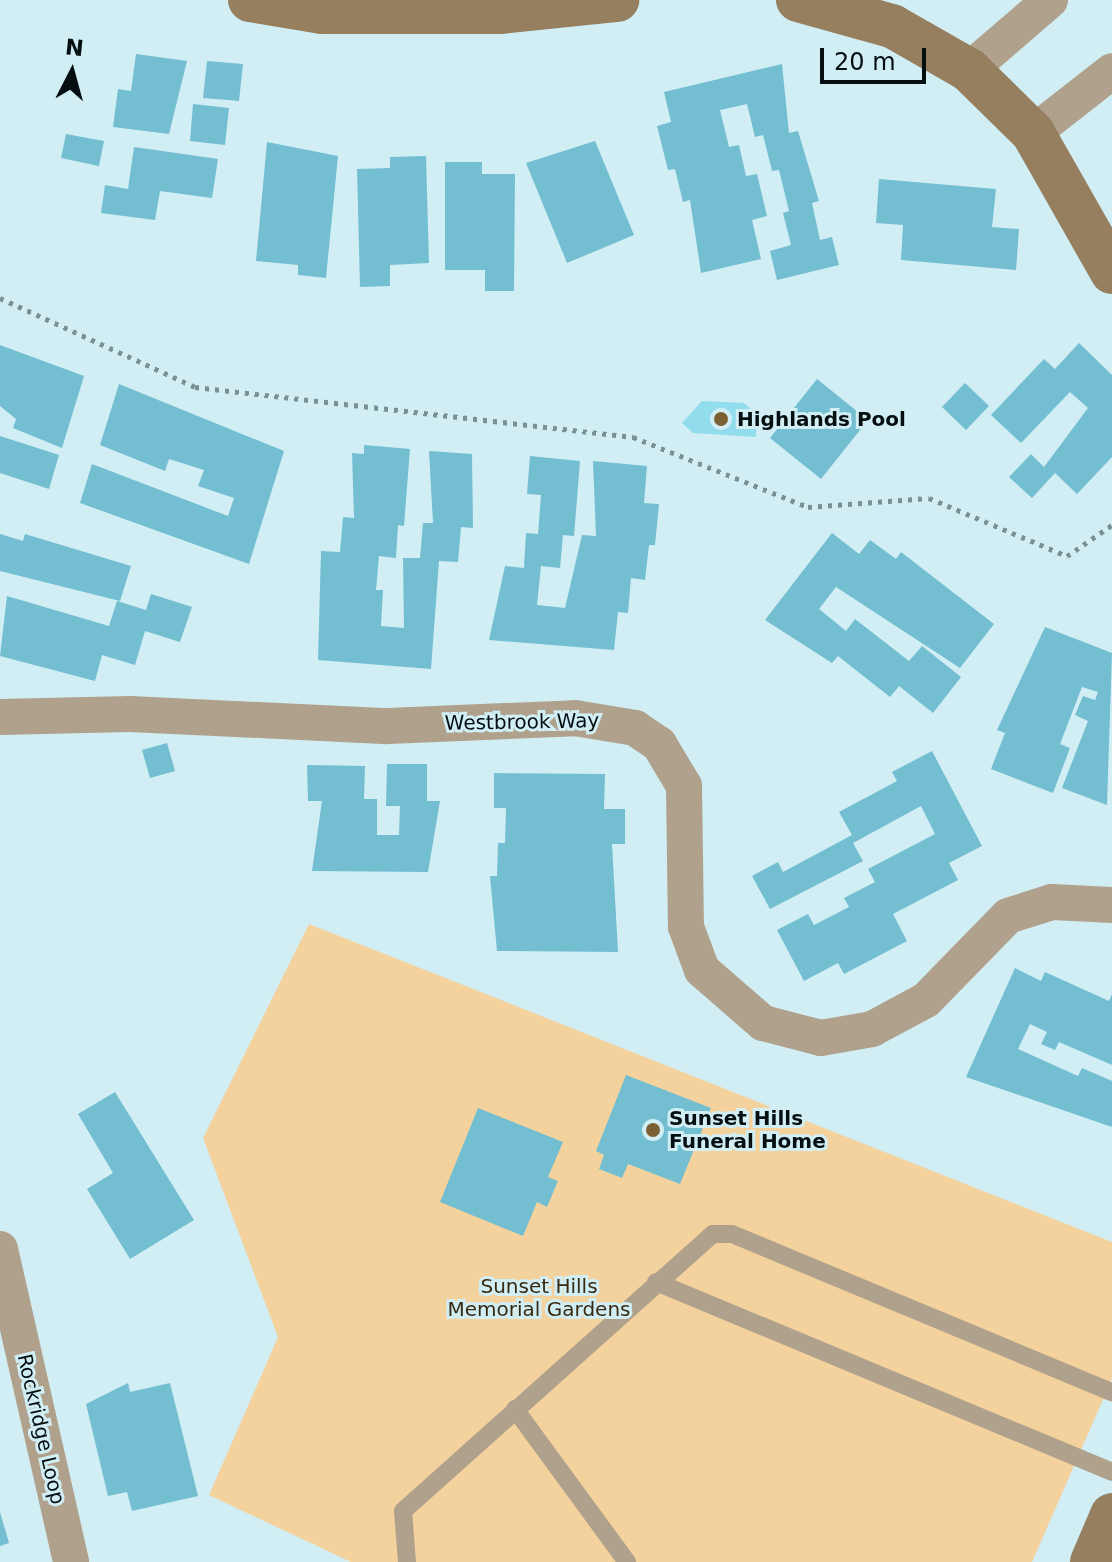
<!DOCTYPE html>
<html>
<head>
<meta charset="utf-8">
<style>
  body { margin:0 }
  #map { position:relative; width:1112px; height:1562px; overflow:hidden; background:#d1eef5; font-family:"DejaVu Sans",sans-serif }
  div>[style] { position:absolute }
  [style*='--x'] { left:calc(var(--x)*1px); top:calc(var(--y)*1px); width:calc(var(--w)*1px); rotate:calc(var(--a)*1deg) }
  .green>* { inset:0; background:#f4d29e }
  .water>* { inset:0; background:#91ddee }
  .building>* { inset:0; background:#73bed0 }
  .path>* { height:5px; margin-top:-2.5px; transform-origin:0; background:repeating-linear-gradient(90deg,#7b9095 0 4px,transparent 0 10px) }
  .lane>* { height:18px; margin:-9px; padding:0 9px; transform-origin:9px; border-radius:9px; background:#b0a18c }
  .street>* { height:36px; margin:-18px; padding:0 18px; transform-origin:18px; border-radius:18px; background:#b0a18c }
  .secondary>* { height:44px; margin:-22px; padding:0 22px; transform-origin:22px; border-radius:22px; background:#957f5f }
  .dots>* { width:22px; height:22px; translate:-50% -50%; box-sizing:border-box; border:4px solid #d1eef5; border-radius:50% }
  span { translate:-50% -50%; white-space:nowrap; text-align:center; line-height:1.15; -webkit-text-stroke:6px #d1eef5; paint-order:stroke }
  .poi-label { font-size:20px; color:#050e10; font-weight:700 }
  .left { translate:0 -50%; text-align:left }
  .street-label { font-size:20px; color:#050e10 }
  .park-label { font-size:20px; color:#382911 }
  .north { position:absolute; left:32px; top:32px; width:80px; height:80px; -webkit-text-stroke:6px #d1eef5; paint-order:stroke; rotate:6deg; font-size:22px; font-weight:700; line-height:32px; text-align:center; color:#050e10 }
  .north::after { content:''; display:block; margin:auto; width:28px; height:36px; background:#050e10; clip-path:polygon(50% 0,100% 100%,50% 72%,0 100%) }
  .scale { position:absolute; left:820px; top:48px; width:106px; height:36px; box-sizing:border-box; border:4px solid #050e10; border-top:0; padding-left:10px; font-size:24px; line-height:28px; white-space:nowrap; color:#050e10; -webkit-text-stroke:6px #d1eef5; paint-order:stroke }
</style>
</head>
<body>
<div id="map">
  <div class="green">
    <i style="clip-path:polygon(309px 924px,1112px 1242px,1112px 1379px,1032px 1562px,351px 1562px,209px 1495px,278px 1337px,203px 1138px)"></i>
  </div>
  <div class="water">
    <i style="clip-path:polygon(702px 401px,744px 403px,757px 414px,756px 437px,693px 433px,682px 423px)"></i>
  </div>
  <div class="building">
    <i style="clip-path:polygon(136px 54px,187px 61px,169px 134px,113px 127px,118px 89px,131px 91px)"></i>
    <i style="clip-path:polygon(207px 61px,243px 64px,239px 101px,203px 98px)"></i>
    <i style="clip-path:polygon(782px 64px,789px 133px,798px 131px,819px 201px,812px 203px,820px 240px,832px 237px,839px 265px,777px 280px,770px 251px,791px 245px,783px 213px,789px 211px,779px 170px,772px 171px,763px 135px,755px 137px,747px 104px,720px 110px,729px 147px,739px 145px,746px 176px,757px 174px,767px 216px,752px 220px,761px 259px,701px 273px,690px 200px,683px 202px,675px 169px,668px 170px,657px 126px,671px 122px,664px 92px)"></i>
    <i style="clip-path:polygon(193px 104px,229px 108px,225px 145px,190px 141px)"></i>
    <i style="clip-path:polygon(66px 134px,104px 141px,99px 166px,61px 158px)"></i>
    <i style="clip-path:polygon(595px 141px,634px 235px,567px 263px,526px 163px)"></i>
    <i style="clip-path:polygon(267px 142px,338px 156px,326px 278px,298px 275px,298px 265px,256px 261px)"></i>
    <i style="clip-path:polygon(134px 147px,218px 159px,212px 198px,160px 191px,155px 220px,101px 213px,105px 185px,128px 189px)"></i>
    <i style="clip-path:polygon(426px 156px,429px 263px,390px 265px,390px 286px,360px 287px,357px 169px,390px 168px,390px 157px)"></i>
    <i style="clip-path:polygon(445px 162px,482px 162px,482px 174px,515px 174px,514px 291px,485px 291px,485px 270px,445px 270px)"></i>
    <i style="clip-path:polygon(879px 179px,996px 189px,992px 227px,1019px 229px,1016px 270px,901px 260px,903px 225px,876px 223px)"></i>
    <i style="clip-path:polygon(1079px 343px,1112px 375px,1112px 457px,1077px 494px,1055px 473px,1032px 498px,1009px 477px,1031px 454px,1044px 467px,1088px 408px,1070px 392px,1021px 443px,991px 415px,1044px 359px,1055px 369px)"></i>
    <i style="clip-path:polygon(0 345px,84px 376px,62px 448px,13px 428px,16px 419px,0 406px)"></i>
    <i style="clip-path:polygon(817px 379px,868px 420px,821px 479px,770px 438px)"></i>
    <i style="clip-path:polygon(965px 383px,989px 406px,966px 430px,942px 407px)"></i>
    <i style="clip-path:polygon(119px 384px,284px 451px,249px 564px,80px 503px,92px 464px,228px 516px,234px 498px,198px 486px,204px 470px,169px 459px,165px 471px,100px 445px)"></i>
    <i style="clip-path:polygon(0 436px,59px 455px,49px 489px,0 473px)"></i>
    <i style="clip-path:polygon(364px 445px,410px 449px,404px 526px,398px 525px,396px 558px,379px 556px,376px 590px,383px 590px,381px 626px,404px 628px,403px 558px,420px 558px,423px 523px,433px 523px,429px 451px,472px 454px,473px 528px,461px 527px,458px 562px,439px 561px,431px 669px,318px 660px,321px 551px,340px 552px,343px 517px,354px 518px,352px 453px,364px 454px)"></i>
    <i style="clip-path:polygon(530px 456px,580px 461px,574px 536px,563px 535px,560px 568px,541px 566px,537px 605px,565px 608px,582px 535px,596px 536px,593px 461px,647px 466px,644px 503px,659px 504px,655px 545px,649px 545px,645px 580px,631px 578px,628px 613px,618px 612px,614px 650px,489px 640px,505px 566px,524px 568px,526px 533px,538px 534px,541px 495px,527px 494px)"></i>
    <i style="clip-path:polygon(832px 533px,859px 554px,870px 540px,896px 559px,901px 552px,994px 624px,960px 668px,836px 587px,819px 609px,846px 631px,855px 619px,909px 661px,922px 646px,961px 677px,933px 713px,899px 686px,890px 697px,838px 656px,832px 663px,765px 620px)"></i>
    <i style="clip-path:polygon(0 534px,23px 541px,25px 534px,131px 566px,120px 601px,0 571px)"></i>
    <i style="clip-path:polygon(151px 594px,192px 607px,180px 642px,145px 631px,135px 665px,102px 655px,95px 681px,0 656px,7px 596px,109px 626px,117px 601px,146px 610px)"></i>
    <i style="clip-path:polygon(1045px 627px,1112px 653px,1107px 805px,1062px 788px,1088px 721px,1075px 715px,1083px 696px,1095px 700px,1098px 692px,1082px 687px,1060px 744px,1070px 748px,1053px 793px,991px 769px,1005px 733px,997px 730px)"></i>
    <i style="clip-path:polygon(167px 743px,175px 771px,150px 778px,142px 750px)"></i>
    <i style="clip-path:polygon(932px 751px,982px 846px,949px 863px,958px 880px,893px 914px,907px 941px,844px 974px,838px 963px,804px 981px,777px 930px,808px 914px,814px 925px,849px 907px,844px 898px,875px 882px,868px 869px,935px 834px,921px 806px,853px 843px,863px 861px,770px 909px,752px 876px,778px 862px,783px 872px,852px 835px,839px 812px,897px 781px,892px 772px)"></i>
    <i style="clip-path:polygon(387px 764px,427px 764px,427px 801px,440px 801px,428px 872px,312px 871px,322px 801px,308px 801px,307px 765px,365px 766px,364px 799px,377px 799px,377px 835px,399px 835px,400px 806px,386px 806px)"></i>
    <i style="clip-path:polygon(494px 773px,605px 774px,604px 809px,625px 809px,625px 844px,612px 844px,618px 952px,497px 951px,490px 876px,497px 876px,498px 843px,505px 843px,506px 808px,494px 808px)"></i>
    <i style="clip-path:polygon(1015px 968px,1041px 981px,1045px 972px,1109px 1001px,1112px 994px,1112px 1065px,1059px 1042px,1055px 1050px,1041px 1044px,1047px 1032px,1030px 1024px,1018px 1049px,1078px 1076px,1082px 1068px,1112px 1081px,1112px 1127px,966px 1077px)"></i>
    <i style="clip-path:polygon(626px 1075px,711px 1108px,680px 1184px,628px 1164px,622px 1178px,599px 1169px,604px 1155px,596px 1151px)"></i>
    <i style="clip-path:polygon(115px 1092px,194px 1220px,130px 1259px,87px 1189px,113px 1173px,78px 1114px)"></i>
    <i style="clip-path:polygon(478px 1108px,563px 1142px,548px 1177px,558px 1181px,547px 1207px,537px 1202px,523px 1236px,440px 1202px)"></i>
    <i style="clip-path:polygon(128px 1383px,130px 1392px,170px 1383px,198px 1496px,132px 1511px,127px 1492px,108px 1496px,86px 1404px)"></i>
    <i style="clip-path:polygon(0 1512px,9px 1543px,0 1546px)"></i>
  </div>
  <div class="path">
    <i style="--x:0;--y:298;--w:214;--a:24.5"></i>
    <i style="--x:195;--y:387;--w:441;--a:6.5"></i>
    <i style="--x:633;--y:437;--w:188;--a:21.8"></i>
    <i style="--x:808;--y:507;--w:121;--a:-4.3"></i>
    <i style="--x:929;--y:498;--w:150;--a:22.8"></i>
    <i style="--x:1067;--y:556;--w:55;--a:-34.6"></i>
  </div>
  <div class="lane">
    <i style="--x:656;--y:1282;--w:494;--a:22.6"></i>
    <i style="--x:515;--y:1409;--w:190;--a:53.8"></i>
    <i style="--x:407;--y:1562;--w:51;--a:-94.5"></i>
    <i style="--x:403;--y:1511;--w:416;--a:-41.8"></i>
    <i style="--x:713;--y:1234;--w:19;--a:0"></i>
    <i style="--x:732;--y:1234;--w:412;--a:22.6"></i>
  </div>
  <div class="street">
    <i style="--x:969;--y:70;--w:107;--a:-40.8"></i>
    <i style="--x:1033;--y:133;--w:100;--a:-38.1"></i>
    <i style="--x:0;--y:717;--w:130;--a:-1.3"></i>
    <i style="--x:130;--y:714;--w:258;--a:2.7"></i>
    <i style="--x:388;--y:726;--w:187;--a:-2.4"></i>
    <i style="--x:575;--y:718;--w:61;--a:9.5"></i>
    <i style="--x:635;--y:728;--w:29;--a:34"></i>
    <i style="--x:659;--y:744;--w:49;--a:59.2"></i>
    <i style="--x:684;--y:786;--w:141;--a:89.2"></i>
    <i style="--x:686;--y:927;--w:46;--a:69.6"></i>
    <i style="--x:702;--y:970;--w:81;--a:41"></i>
    <i style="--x:763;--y:1023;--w:60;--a:14.5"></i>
    <i style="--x:821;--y:1038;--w:52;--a:-10"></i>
    <i style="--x:872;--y:1029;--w:61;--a:-28.2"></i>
    <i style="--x:926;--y:1000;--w:117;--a:-45.7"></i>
    <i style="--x:1008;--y:916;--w:46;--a:-17.7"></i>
    <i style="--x:1052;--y:902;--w:60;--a:2.9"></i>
    <i style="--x:0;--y:1249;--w:321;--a:77.2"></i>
  </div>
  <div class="secondary">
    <i style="--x:250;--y:0;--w:73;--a:9.5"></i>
    <i style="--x:322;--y:12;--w:178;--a:0"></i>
    <i style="--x:500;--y:12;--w:118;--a:-5.9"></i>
    <i style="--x:798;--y:0;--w:98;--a:15.5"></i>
    <i style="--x:892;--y:26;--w:89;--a:29.7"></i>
    <i style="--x:969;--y:70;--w:90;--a:44.5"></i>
    <i style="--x:1033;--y:133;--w:160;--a:60.4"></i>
    <i style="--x:1092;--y:1562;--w:51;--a:-66.9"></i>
  </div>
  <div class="dots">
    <i style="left:721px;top:419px;background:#7c6033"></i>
    <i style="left:653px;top:1130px;background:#7c6033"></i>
  </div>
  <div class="poi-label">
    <span class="left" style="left:737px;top:419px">Highlands Pool</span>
    <span class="left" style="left:669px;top:1130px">Sunset Hills<br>Funeral Home</span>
  </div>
  <div class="street-label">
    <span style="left:522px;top:722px;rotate:-1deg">Westbrook Way</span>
    <span style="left:41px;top:1429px;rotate:77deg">Rockridge Loop</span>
  </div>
  <div class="park-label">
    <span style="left:539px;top:1298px">Sunset Hills<br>Memorial Gardens</span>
  </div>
  <div class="north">N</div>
  <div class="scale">20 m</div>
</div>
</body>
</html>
